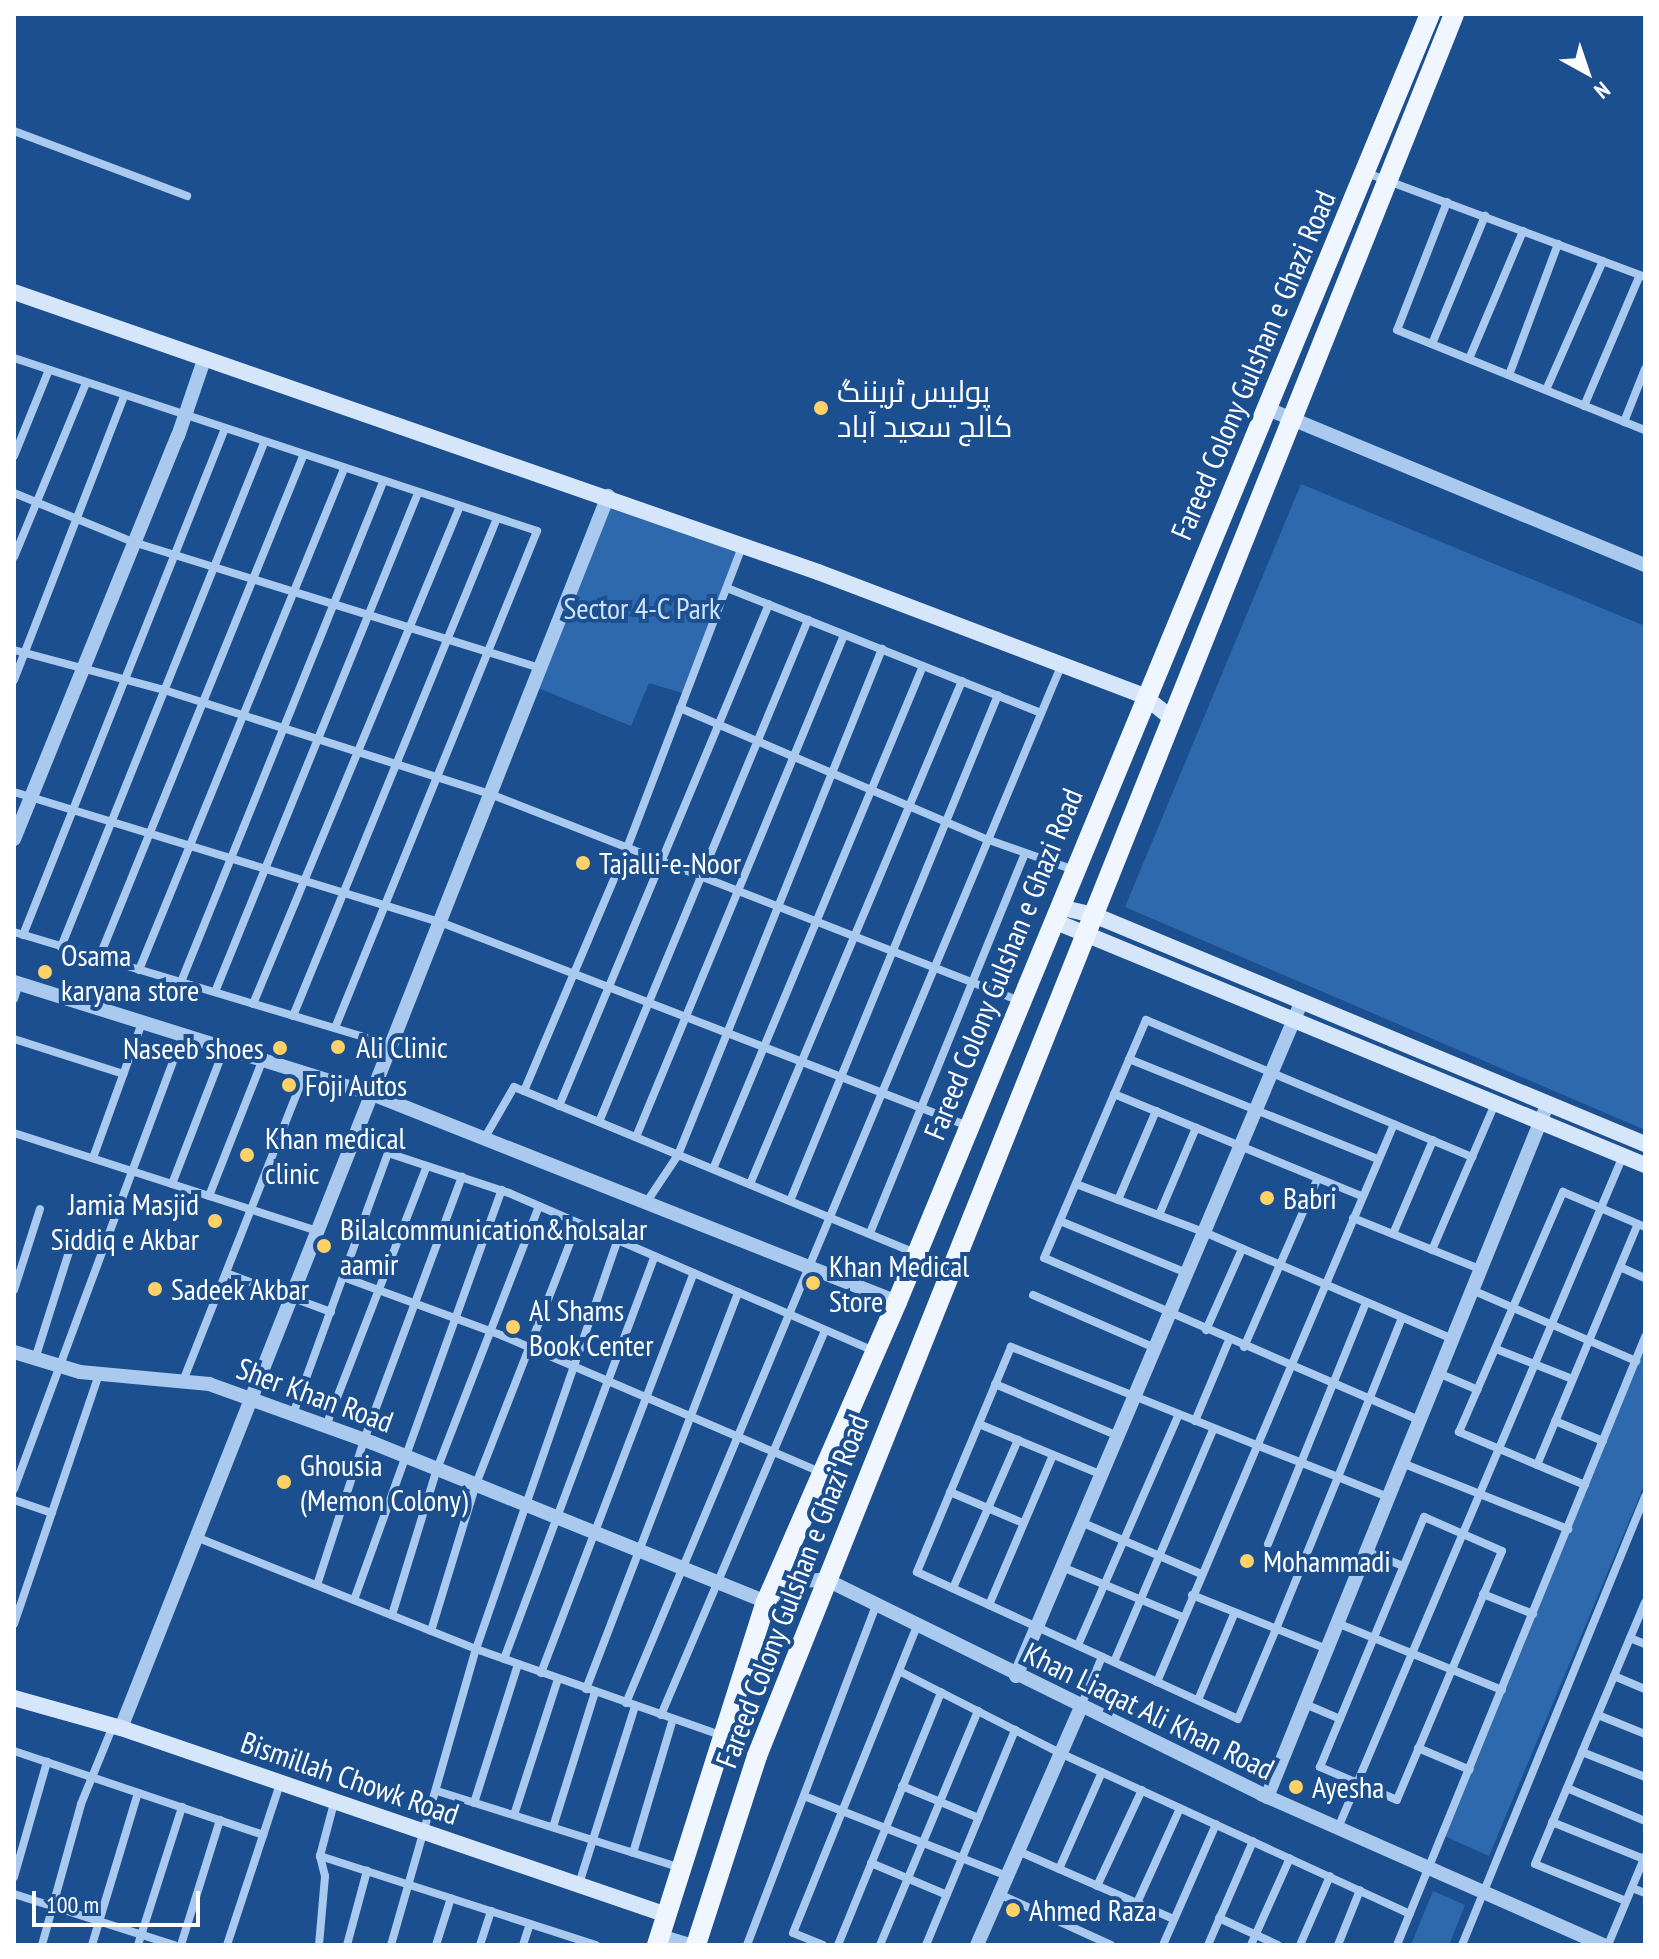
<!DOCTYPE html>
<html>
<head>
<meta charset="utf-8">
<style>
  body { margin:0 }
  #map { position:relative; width:1659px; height:1959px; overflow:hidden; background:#1b4f8f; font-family:"PT Sans Narrow",Cairo,sans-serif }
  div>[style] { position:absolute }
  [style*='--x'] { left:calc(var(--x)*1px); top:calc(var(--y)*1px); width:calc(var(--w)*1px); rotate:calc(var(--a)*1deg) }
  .green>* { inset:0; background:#2e69ad }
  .minor>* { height:8px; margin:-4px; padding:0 4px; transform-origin:4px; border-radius:4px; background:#a9c9ee }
  .tertiary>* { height:14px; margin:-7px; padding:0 7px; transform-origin:7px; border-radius:7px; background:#a9c9ee }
  .secondary>* { height:16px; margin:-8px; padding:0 8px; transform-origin:8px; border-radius:8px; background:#d6e6fa }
  .primary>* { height:20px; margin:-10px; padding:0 10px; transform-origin:10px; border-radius:10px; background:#f0f6ff }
  .dots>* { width:22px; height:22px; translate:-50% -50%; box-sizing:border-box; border:4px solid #1b4f8f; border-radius:50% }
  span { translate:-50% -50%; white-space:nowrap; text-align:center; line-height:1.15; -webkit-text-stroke:8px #1b4f8f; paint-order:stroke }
  .street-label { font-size:30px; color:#fff }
  .poi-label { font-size:30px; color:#fff }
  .left { translate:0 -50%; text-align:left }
  .right { translate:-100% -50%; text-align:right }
  .park-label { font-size:30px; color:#cfe3fa }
  .frame { position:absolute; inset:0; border:16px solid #fff; pointer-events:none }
  .north { position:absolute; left:1547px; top:32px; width:80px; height:80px; -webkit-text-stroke:6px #1b4f8f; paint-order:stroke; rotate:140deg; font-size:22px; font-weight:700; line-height:32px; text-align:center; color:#fff }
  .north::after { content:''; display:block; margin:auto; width:28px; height:36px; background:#fff; clip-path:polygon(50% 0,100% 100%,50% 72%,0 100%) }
  .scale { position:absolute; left:32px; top:1891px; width:168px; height:36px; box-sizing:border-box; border:4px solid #fff; border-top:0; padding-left:10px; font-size:24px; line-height:28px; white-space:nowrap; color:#fff; -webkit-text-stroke:6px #1b4f8f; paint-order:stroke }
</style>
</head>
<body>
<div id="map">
  <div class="green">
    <i style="clip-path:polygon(1301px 484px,1645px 626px,1645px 1130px,1125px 907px)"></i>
    <i style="clip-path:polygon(608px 496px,743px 545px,686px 694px,649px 683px,631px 726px,533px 686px)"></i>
    <i style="clip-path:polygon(1645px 1344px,1645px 1483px,1489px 1856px,1442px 1835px)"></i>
    <i style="clip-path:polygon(1433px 1891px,1465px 1905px,1449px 1945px,1411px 1945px)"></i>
  </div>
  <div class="minor">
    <i style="--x:14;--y:131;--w:185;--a:20.6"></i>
    <i style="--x:1367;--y:173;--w:297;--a:20.5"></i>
    <i style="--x:1447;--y:202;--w:137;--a:111.3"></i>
    <i style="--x:1397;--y:330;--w:267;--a:22"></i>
    <i style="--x:1432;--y:344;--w:139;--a:-67.5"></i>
    <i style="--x:14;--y:358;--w:551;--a:18.3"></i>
    <i style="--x:537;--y:531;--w:536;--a:112.12"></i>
    <i style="--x:1469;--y:359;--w:139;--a:-67.1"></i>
    <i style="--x:1509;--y:375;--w:140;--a:-69.5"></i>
    <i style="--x:1546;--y:390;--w:141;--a:-66.2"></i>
    <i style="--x:1584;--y:406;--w:142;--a:-66.9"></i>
    <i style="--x:1624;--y:422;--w:57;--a:-68.4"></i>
    <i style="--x:14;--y:456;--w:93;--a:-67.9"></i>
    <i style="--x:14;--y:493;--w:129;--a:22.4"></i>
    <i style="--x:133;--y:542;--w:426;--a:17.2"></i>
    <i style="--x:14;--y:557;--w:188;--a:-67.5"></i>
    <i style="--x:727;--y:588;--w:338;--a:21.7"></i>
    <i style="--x:14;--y:650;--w:155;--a:14.9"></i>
    <i style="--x:164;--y:690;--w:342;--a:17.7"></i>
    <i style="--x:490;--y:794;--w:569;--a:21.33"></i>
    <i style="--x:14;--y:680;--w:305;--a:-68.8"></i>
    <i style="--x:680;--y:708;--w:333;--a:23.2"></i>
    <i style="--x:986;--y:839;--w:93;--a:19.4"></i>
    <i style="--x:14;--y:792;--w:445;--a:17"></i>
    <i style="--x:440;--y:922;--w:566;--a:21.12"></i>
    <i style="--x:14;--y:932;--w:394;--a:16.7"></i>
    <i style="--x:23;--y:935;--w:543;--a:-68.26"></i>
    <i style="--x:61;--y:947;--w:543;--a:-68.06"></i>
    <i style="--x:99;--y:958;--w:542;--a:-67.88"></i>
    <i style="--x:139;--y:970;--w:541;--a:-67.75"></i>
    <i style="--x:181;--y:982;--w:539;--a:-68"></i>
    <i style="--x:215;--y:992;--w:539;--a:-67.86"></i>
    <i style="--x:14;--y:999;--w:17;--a:-73"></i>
    <i style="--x:253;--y:1004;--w:539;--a:-67.43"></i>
    <i style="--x:293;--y:1016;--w:538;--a:-67.72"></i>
    <i style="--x:14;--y:1039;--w:115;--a:17.7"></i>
    <i style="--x:1129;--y:1059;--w:268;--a:21.9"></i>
    <i style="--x:524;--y:1091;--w:424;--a:22.5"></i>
    <i style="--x:1114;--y:1094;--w:268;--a:22.4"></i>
    <i style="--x:559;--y:1106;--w:544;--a:-67.3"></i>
    <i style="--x:599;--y:1122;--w:544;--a:-67.4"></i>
    <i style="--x:14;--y:1133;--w:318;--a:17.9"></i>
    <i style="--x:636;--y:1137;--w:543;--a:-67.49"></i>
    <i style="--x:484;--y:1139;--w:60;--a:-60"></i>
    <i style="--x:514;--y:1087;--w:11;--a:22"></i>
    <i style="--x:524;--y:1091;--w:264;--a:-67"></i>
    <i style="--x:627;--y:848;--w:324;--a:-69.1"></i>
    <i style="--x:93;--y:1158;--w:147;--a:-70.1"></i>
    <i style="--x:713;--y:1169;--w:545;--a:-67.34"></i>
    <i style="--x:172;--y:1184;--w:147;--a:-68.9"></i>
    <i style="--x:750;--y:1184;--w:546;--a:-67.15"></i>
    <i style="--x:1076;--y:1184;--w:137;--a:20.6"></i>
    <i style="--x:1204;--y:1232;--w:270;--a:23.3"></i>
    <i style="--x:209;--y:1196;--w:147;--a:-68.5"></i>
    <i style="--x:1118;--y:1200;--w:97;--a:-66.9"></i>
    <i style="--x:790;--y:1201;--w:547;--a:-67.65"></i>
    <i style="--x:646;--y:1203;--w:58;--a:-56.3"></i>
    <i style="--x:678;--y:1155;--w:546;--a:-68.04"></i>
    <i style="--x:1159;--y:1215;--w:95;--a:-67"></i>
    <i style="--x:1353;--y:1218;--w:137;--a:21.9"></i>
    <i style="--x:1060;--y:1221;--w:137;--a:22.3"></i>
    <i style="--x:870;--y:1233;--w:410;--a:-67.8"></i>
    <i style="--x:1393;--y:1234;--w:102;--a:-66.9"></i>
    <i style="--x:1432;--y:1250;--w:159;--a:-66.7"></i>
    <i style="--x:1620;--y:1267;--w:27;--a:24"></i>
    <i style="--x:226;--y:1273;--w:112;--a:20.4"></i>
    <i style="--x:343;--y:1277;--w:171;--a:20.2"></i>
    <i style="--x:503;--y:1336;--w:346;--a:23.2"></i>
    <i style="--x:14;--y:1290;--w:85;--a:-72.2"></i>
    <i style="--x:1472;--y:1290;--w:179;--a:23.4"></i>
    <i style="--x:1033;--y:1295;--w:133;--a:23.5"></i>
    <i style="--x:1206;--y:1330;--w:89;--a:-66"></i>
    <i style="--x:1244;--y:1347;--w:184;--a:-66.4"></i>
    <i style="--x:1496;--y:1349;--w:82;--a:21.5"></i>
    <i style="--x:35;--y:1359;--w:126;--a:-72.4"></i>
    <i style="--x:1438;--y:1373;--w:43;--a:23"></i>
    <i style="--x:183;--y:1381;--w:331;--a:-68.4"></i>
    <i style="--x:995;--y:1384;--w:134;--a:22.9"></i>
    <i style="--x:293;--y:1414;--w:278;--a:-70"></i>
    <i style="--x:388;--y:1153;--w:127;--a:18.3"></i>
    <i style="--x:509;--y:1193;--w:398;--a:23.4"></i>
    <i style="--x:1419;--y:1420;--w:408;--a:-156.6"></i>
    <i style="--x:1044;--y:1258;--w:259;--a:-66.8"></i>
    <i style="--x:1146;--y:1020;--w:354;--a:22.8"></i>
    <i style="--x:1195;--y:1421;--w:88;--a:-67.2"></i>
    <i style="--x:1555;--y:1421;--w:52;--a:22.6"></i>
    <i style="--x:979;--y:1424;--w:133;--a:22.5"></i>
    <i style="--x:326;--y:1426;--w:279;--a:-68.8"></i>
    <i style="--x:1402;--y:1463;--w:179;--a:21.7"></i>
    <i style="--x:1537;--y:1465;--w:261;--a:-67.3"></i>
    <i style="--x:1585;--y:1485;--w:137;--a:-157.2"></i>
    <i style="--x:1459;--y:1432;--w:262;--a:-66.6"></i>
    <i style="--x:1563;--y:1192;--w:89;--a:23.1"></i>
    <i style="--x:14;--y:1489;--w:487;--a:-69.6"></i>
    <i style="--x:950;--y:1492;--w:79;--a:23"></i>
    <i style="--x:1388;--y:1497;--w:54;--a:-158.2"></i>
    <i style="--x:1338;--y:1477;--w:90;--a:-158.6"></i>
    <i style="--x:1254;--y:1444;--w:262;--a:-158.2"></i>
    <i style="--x:1011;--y:1347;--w:244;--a:112.7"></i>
    <i style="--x:917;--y:1572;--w:353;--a:24.6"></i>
    <i style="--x:1238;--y:1719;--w:98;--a:-67.1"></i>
    <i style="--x:1276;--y:1629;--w:164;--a:-67.8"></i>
    <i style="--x:1338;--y:1477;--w:171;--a:-68.1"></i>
    <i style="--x:14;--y:1500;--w:40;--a:18.9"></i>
    <i style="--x:1424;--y:1517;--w:85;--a:23.6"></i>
    <i style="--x:1502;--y:1551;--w:270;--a:112.9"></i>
    <i style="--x:1397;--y:1800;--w:84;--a:-156.8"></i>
    <i style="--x:1320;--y:1767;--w:271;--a:-67.4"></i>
    <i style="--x:1081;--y:1522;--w:131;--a:23.4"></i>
    <i style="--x:196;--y:1537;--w:302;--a:21.8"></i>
    <i style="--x:476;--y:1649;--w:259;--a:19.4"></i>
    <i style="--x:1268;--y:1544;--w:260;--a:-67.9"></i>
    <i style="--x:1366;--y:1551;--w:40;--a:22"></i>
    <i style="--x:1062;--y:1567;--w:131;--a:22.5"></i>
    <i style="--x:317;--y:1585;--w:152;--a:-72"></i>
    <i style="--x:364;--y:1440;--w:281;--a:-69.6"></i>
    <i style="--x:953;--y:1588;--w:162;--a:-66.3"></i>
    <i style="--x:1483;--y:1594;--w:54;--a:21.8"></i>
    <i style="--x:1192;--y:1595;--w:145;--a:21.8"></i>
    <i style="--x:354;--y:1600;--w:436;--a:-70.2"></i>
    <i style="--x:989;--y:1605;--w:163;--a:-66.9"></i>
    <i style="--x:392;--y:1615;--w:153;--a:-72.9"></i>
    <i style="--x:437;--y:1469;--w:282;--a:-68.8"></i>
    <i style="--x:1337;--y:1623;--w:178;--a:22.1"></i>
    <i style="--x:14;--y:1624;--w:264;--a:-71.2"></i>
    <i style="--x:431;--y:1631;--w:154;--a:-73"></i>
    <i style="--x:476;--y:1484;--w:280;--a:-68.7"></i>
    <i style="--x:1630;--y:1638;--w:16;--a:22"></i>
    <i style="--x:1078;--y:1645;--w:252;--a:-66.4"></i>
    <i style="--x:504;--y:1659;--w:430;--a:-69.5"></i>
    <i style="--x:1114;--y:1662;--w:254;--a:-66.9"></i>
    <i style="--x:899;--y:1671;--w:181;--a:27"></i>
    <i style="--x:1060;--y:1753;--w:385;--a:24.7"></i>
    <i style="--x:541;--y:1673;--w:428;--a:-69.1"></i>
    <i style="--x:1614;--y:1676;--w:34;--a:23"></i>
    <i style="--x:1157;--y:1682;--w:606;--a:-66.99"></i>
    <i style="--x:586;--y:1689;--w:425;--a:-69"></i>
    <i style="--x:1198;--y:1700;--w:95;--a:-67.2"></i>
    <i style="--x:626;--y:1703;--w:1127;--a:-67.24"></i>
    <i style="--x:1305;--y:1704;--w:38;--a:23"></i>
    <i style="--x:1080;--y:1708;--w:56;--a:-66.7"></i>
    <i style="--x:661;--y:1715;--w:418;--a:-66.9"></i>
    <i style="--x:1598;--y:1715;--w:51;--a:22"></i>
    <i style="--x:1418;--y:1748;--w:56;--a:22.9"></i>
    <i style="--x:14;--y:1751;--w:263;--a:18.6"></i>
    <i style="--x:1582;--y:1752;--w:68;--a:21.6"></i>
    <i style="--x:902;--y:1786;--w:83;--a:22.6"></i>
    <i style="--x:1567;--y:1788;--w:85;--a:22.9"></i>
    <i style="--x:437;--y:1791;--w:256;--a:17.5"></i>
    <i style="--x:804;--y:1796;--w:218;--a:21.5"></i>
    <i style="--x:474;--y:1803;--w:146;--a:-72.4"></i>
    <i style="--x:514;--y:1815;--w:143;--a:-72.1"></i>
    <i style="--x:1552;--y:1822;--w:99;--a:21.9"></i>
    <i style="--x:553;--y:1827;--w:141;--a:-72.7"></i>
    <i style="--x:1338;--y:1828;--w:730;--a:-67.02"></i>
    <i style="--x:1018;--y:1851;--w:170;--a:23.6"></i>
    <i style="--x:633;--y:1853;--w:140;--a:-73.4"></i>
    <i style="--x:320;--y:1856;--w:290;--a:17.9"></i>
    <i style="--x:871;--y:1863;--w:82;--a:22.8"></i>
    <i style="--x:1059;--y:1869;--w:106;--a:-66.1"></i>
    <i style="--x:14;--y:1877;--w:120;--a:-74"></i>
    <i style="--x:579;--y:1884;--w:187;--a:-72.5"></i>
    <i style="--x:1097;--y:1886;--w:106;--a:-64.9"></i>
    <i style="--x:1632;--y:1888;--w:14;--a:21"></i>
    <i style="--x:14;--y:1894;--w:168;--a:17.7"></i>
    <i style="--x:999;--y:1894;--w:123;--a:24.5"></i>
    <i style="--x:1626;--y:1901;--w:98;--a:-157.9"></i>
    <i style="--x:1535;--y:1864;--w:284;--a:-67.2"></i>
    <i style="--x:1137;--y:1903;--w:104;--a:-65.6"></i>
    <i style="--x:1219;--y:1918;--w:65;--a:24.6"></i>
    <i style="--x:42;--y:1945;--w:146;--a:-74.5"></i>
    <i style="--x:81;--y:1804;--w:84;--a:-67.7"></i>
    <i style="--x:92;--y:1945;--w:159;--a:-73.2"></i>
    <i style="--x:138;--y:1945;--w:145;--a:-72.3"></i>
    <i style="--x:181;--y:1945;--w:131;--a:-72.7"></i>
    <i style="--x:227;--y:1945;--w:169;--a:-71.8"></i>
    <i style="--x:319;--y:1945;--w:69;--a:-85"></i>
    <i style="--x:325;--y:1876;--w:21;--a:-104"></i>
    <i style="--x:320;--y:1856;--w:55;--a:-75.2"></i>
    <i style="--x:347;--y:1945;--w:77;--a:-74.9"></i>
    <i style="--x:391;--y:1945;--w:308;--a:-74"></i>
    <i style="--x:476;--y:1649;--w:433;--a:-70.9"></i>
    <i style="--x:436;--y:1945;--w:49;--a:-72.3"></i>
    <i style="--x:480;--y:1945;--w:36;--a:-72"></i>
    <i style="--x:523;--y:1945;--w:22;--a:-72"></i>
    <i style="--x:747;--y:1945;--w:364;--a:-69.2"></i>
    <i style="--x:823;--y:1945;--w:32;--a:-158"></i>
    <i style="--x:793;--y:1933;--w:331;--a:-68"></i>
    <i style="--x:838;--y:1945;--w:273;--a:-67.8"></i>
    <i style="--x:880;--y:1945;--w:254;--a:-67.3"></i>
    <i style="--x:926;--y:1945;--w:233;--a:-67.5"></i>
    <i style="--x:1163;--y:1945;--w:132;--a:-66.3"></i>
    <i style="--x:1208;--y:1945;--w:113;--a:-66.6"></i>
    <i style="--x:1251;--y:1945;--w:95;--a:-65.9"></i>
    <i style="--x:1300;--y:1945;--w:75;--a:-66.5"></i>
    <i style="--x:1338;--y:1945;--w:59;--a:-68.2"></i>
    <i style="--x:1397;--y:1945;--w:657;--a:-67.81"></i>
    <i style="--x:1462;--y:1945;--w:485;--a:-67.8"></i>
    <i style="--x:1608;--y:1945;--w:96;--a:-67.4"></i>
  </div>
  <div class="tertiary">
    <i style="--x:1268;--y:409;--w:408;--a:22.5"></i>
    <i style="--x:14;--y:839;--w:435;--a:-67.9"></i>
    <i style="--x:178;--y:436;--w:80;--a:-71.1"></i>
    <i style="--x:14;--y:982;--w:375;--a:17.4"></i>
    <i style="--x:372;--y:1094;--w:565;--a:21.61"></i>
    <i style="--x:14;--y:1352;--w:69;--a:16.9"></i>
    <i style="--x:80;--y:1372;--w:130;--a:5.3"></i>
    <i style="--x:209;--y:1384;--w:174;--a:19.8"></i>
    <i style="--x:373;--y:1443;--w:424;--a:22"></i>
    <i style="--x:766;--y:1602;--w:34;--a:-38"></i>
    <i style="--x:793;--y:1581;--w:34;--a:-2"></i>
    <i style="--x:827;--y:1580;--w:484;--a:26.2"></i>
    <i style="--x:1261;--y:1794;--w:375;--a:23.8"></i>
    <i style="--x:1016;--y:1676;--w:731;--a:-67.05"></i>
    <i style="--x:121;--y:1728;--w:1325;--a:-68.43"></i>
    <i style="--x:1267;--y:1797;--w:749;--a:-67.96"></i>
    <i style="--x:660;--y:1936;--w:30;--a:17"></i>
    <i style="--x:977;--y:1945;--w:257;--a:-66.4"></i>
  </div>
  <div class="secondary">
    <i style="--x:14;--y:292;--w:851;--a:19.2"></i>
    <i style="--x:818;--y:572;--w:349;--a:20.8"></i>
    <i style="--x:1144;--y:696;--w:35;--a:39"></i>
    <i style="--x:1059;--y:907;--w:36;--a:13"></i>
    <i style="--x:1094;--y:915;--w:597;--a:22.57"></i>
    <i style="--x:1054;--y:921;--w:639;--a:22.43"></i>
    <i style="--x:14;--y:1698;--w:111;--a:15.7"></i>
    <i style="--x:121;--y:1728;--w:577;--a:18.91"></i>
  </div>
  <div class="primary">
    <i style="--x:657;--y:1945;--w:360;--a:-72.4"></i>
    <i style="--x:766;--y:1602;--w:327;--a:-66.4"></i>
    <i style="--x:897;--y:1302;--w:1394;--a:-67.52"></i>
    <i style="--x:696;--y:1945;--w:199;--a:-72.1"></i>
    <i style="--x:757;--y:1756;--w:1876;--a:-68.19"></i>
  </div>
  <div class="dots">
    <i style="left:821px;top:408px;background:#ffd166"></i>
    <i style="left:583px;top:863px;background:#ffd166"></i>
    <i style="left:45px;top:972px;background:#ffd166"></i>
    <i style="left:338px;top:1047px;background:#ffd166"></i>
    <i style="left:280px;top:1048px;background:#ffd166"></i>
    <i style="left:289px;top:1085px;background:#ffd166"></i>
    <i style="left:247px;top:1155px;background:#ffd166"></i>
    <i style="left:1267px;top:1198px;background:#ffd166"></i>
    <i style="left:215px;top:1221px;background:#ffd166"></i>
    <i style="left:324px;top:1246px;background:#ffd166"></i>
    <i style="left:813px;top:1283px;background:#ffd166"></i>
    <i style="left:155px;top:1289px;background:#ffd166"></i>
    <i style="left:513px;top:1327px;background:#ffd166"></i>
    <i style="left:284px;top:1482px;background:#ffd166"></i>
    <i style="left:1247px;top:1561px;background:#ffd166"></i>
    <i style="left:1296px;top:1787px;background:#ffd166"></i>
    <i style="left:1013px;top:1910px;background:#ffd166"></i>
  </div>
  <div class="street-label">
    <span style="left:1253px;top:365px;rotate:-67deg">Fareed Colony Gulshan e Ghazi Road</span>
    <span style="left:1003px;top:964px;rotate:-68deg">Fareed Colony Gulshan e Ghazi Road</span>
    <span style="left:315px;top:1395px;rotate:20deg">Sher Khan Road</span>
    <span style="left:792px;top:1591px;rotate:-69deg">Fareed Colony Gulshan e Ghazi Road</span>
    <span style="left:1149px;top:1711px;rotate:26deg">Khan Liaqat Ali Khan Road</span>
    <span style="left:350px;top:1778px;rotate:19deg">Bismillah Chowk Road</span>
  </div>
  <div class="poi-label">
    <span class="left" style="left:837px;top:408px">پولیس ٹریننگ<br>کالج سعید آباد</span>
    <span class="left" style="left:599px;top:863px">Tajalli-e-Noor</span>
    <span class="left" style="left:61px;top:972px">Osama<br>karyana store</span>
    <span class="left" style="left:356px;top:1047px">Ali Clinic</span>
    <span class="right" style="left:264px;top:1048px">Naseeb shoes</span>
    <span class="left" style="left:305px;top:1085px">Foji Autos</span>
    <span class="left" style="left:265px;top:1155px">Khan medical<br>clinic</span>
    <span class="left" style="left:1283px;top:1198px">Babri</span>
    <span class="right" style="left:199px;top:1221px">Jamia Masjid<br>Siddiq e Akbar</span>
    <span class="left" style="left:340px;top:1246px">Bilalcommunication&amp;holsalar<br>aamir</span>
    <span class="left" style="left:829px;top:1283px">Khan Medical<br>Store</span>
    <span class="left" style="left:171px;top:1289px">Sadeek Akbar</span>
    <span class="left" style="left:529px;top:1327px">Al Shams<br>Book Center</span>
    <span class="left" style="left:300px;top:1482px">Ghousia<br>(Memon Colony)</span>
    <span class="left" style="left:1263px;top:1561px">Mohammadi</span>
    <span class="left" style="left:1312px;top:1787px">Ayesha</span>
    <span class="left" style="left:1029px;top:1910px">Ahmed Raza</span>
  </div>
  <div class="park-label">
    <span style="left:642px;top:608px">Sector 4-C Park</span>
  </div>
  <div class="frame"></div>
  <div class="north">N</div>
  <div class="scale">100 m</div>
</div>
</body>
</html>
